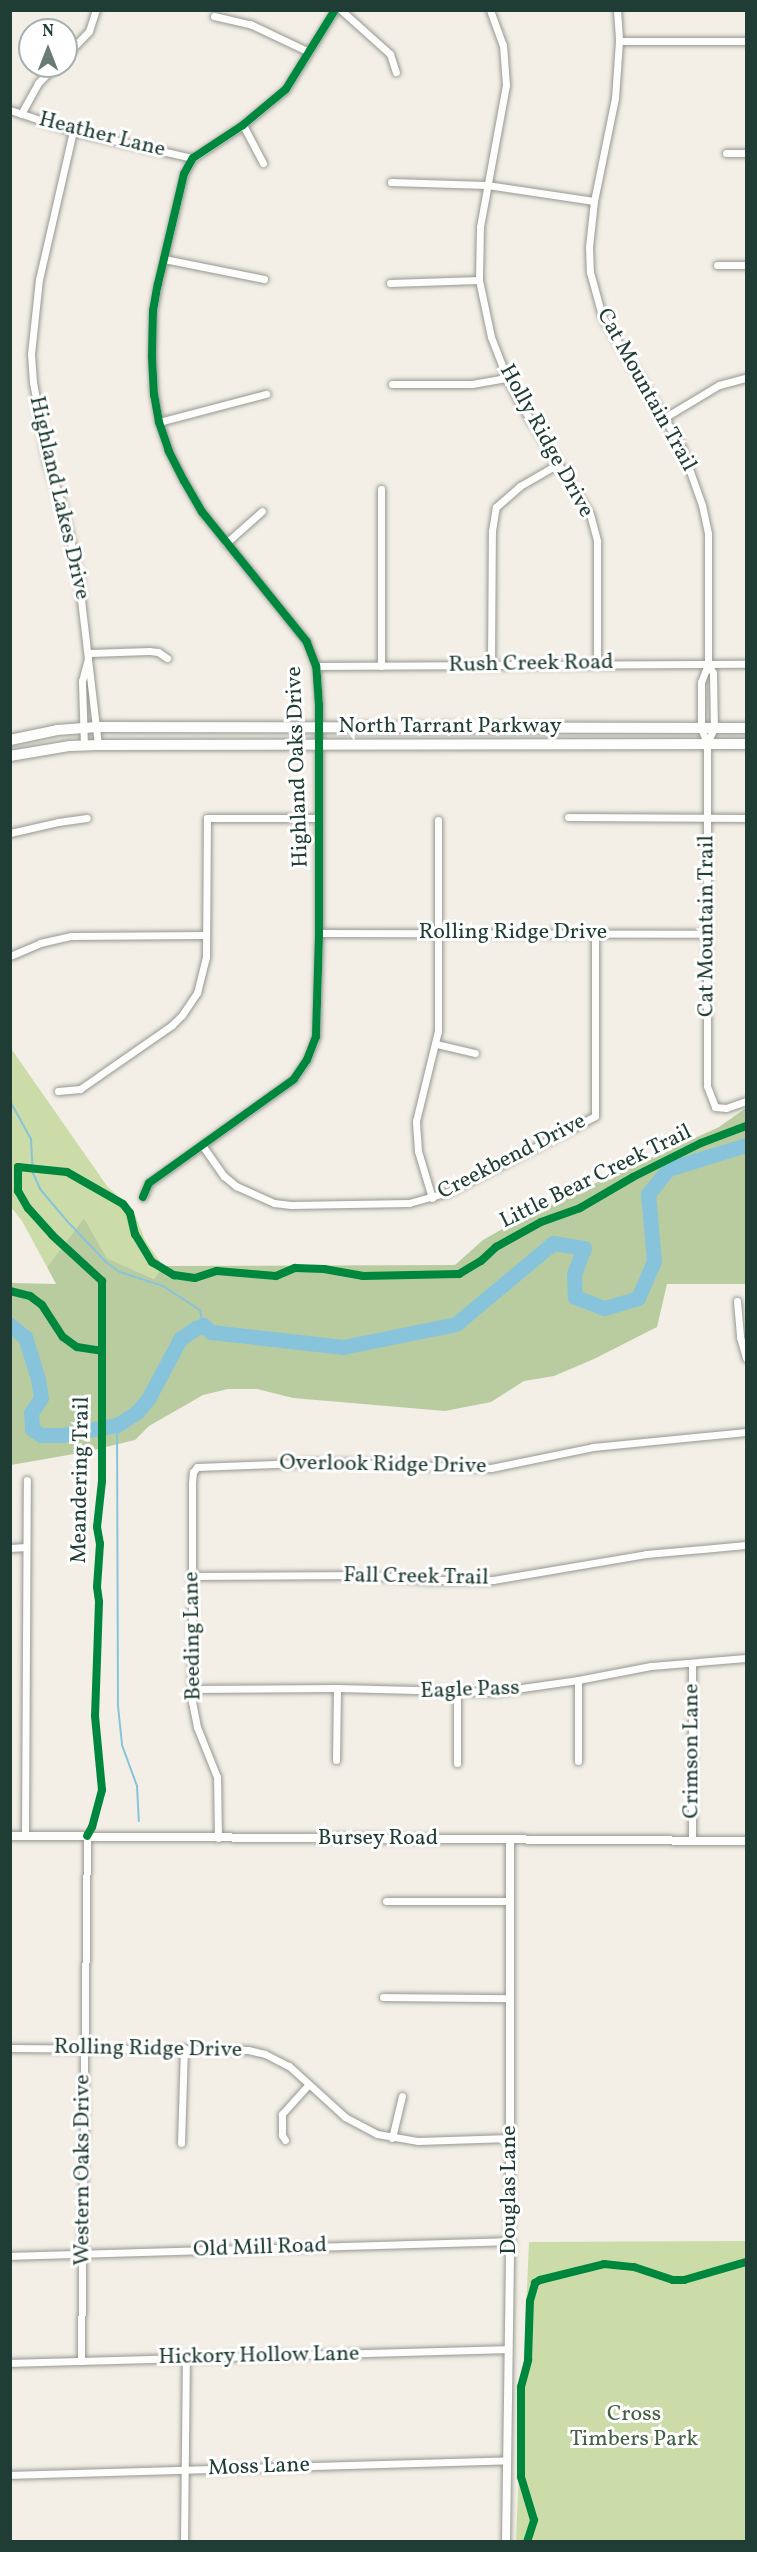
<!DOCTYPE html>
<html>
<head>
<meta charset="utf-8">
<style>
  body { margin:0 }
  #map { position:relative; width:757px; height:2552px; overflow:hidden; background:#f3efe6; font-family:Vollkorn,serif }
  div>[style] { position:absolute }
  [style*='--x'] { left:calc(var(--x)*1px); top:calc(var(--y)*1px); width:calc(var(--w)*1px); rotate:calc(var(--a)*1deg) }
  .green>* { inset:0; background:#ccdca8 }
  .forest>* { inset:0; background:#b9cca0 }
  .stream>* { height:2px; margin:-1px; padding:0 1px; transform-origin:1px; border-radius:1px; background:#87c4db }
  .river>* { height:15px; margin:-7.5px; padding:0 7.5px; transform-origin:7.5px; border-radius:7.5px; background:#87c4db }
  .roads { filter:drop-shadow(0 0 2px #959892) drop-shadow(0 0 2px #959892) }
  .minor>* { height:7px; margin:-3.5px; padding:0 3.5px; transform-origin:3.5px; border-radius:3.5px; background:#fdfdfb }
  .tertiary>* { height:8px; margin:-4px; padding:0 4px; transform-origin:4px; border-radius:4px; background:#fdfdfb }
  .primary>* { height:10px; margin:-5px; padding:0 5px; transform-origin:5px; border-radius:5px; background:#fdfdfb }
  .cycleway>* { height:8px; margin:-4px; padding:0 4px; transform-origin:4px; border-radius:4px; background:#00873e }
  span { translate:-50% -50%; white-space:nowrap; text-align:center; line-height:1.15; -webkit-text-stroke:6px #fff; paint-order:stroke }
  .street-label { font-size:22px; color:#1f3d34 }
  .park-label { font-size:22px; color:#426144 }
  .frame { position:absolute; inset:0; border:12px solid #1f3d34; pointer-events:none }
  .north { position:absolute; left:18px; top:18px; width:60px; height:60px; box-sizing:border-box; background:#fff; border:2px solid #a5b1ae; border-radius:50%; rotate:0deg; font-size:16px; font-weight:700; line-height:24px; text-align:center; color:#1f3d34 }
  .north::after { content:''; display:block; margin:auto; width:21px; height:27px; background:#697b72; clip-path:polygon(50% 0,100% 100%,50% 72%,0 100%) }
</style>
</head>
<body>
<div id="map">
  <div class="green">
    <i style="clip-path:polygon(10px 1047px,107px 1186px,134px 1212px,145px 1240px,163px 1266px,154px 1279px,107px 1258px,84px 1218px,47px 1267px,22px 1221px,11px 1207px)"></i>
    <i style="clip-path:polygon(746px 2241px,746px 2541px,516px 2541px,529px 2242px)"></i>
  </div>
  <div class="forest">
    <i style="clip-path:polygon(746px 1108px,746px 1284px,667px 1284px,657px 1327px,594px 1359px,554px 1376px,524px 1381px,491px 1402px,445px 1411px,293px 1398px,257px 1389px,228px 1389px,203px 1395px,149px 1426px,135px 1440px,85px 1452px,11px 1465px,11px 1283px,56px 1284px,47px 1267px,84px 1218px,107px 1258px,154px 1279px,163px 1266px,455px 1265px,483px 1240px,528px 1214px,719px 1127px)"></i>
  </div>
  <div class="stream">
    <i style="--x:10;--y:1101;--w:43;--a:61.1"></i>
    <i style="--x:31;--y:1139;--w:34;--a:87"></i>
    <i style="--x:33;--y:1173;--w:17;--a:66"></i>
    <i style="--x:40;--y:1189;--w:42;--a:49.8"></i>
    <i style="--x:67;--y:1221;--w:57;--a:46.4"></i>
    <i style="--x:106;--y:1262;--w:17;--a:36"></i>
    <i style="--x:120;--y:1272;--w:45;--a:18"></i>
    <i style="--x:163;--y:1286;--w:44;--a:33"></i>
    <i style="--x:200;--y:1310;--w:15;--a:79"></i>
    <i style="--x:117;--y:1425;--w:281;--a:89.8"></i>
    <i style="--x:118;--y:1706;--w:39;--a:84"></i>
    <i style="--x:122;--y:1745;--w:44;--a:69.9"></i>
    <i style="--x:137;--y:1786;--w:35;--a:87"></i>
  </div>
  <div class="river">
    <i style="--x:10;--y:1325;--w:19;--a:39"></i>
    <i style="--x:25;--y:1337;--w:44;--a:72.8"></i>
    <i style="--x:38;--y:1379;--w:19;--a:81"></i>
    <i style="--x:41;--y:1398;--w:18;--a:124"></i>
    <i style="--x:31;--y:1413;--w:16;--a:86"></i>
    <i style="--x:32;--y:1429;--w:11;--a:34"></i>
    <i style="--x:41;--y:1435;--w:21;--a:0"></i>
    <i style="--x:62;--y:1435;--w:56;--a:-10.3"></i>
    <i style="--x:117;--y:1425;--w:24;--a:-33"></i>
    <i style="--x:137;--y:1412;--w:17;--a:-50"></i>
    <i style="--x:148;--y:1399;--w:68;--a:-61.9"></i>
    <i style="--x:180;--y:1339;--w:19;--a:-35"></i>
    <i style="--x:196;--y:1328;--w:8;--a:-23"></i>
    <i style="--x:203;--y:1325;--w:11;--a:41"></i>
    <i style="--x:211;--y:1332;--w:133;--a:6.5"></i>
    <i style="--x:343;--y:1347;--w:115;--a:-11.5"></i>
    <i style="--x:456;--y:1324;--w:126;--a:-39.9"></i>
    <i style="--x:553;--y:1243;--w:31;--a:9"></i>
    <i style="--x:584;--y:1248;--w:28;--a:111"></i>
    <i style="--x:574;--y:1274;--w:23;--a:88"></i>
    <i style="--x:575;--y:1297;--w:31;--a:21"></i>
    <i style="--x:604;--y:1308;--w:35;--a:-16"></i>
    <i style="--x:638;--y:1298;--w:40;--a:-66.6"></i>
    <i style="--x:654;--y:1261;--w:67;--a:-95.1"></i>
    <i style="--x:648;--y:1194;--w:32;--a:-51"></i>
    <i style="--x:668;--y:1169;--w:82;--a:-17.1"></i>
  </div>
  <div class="roads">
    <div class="minor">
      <i style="--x:341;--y:10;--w:66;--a:41.9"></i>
      <i style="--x:390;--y:54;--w:19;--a:72"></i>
      <i style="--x:490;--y:10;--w:37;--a:70"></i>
      <i style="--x:503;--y:45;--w:40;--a:85.7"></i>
      <i style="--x:506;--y:85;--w:144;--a:100.4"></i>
      <i style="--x:480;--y:227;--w:53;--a:91.1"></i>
      <i style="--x:479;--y:280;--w:58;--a:78.1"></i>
      <i style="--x:491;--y:337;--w:44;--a:68.7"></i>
      <i style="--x:507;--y:378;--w:30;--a:63"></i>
      <i style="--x:521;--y:405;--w:129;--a:57.7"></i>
      <i style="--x:590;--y:514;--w:28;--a:75"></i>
      <i style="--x:597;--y:541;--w:122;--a:90"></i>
      <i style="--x:617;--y:10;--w:31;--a:86"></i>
      <i style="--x:619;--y:41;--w:57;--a:94"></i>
      <i style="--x:615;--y:98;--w:105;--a:101.5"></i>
      <i style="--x:594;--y:201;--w:46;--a:96.2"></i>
      <i style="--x:589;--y:247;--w:25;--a:88"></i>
      <i style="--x:590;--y:272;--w:46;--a:74.7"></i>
      <i style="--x:602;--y:316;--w:152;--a:58.7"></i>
      <i style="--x:681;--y:446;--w:63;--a:70.4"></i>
      <i style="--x:702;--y:505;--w:29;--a:78"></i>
      <i style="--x:708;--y:533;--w:131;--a:90"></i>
      <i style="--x:708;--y:664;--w:10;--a:61"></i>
      <i style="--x:713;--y:673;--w:55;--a:89"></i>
      <i style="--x:714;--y:728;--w:17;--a:115"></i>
      <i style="--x:214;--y:16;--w:37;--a:13"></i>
      <i style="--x:250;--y:24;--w:65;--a:25.4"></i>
      <i style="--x:619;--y:41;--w:127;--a:0"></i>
      <i style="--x:66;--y:55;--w:33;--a:-46"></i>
      <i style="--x:89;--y:31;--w:22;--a:-72"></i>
      <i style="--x:10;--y:110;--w:66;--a:18.4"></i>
      <i style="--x:73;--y:131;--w:123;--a:12.7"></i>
      <i style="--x:21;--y:114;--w:35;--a:-61"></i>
      <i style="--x:38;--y:83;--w:24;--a:-45"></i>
      <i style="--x:243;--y:125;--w:43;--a:62.2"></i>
      <i style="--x:73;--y:131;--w:152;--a:102.9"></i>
      <i style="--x:39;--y:279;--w:75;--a:96.1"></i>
      <i style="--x:31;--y:354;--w:28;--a:86"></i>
      <i style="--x:33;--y:382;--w:84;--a:79.8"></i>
      <i style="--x:48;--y:465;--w:42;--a:70.7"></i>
      <i style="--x:62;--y:505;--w:71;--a:76.9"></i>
      <i style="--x:78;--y:574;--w:172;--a:83.3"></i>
      <i style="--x:726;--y:153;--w:20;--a:0"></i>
      <i style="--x:391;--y:182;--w:96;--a:1.8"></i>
      <i style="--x:487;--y:185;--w:108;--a:8.5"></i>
      <i style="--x:164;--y:259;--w:102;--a:11.3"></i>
      <i style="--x:717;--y:265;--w:29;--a:0"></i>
      <i style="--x:390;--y:283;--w:89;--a:-1.9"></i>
      <i style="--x:392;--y:384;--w:80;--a:0"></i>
      <i style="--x:472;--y:384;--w:36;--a:-10"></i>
      <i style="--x:664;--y:418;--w:64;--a:-31"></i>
      <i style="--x:719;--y:385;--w:28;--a:-15"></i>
      <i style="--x:159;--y:422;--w:111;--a:-14.7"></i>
      <i style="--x:226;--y:543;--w:48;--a:-41.6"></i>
      <i style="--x:90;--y:653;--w:59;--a:-1.9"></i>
      <i style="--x:149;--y:651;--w:9;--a:6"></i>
      <i style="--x:158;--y:652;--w:11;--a:34"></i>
      <i style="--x:491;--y:664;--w:133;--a:-89.6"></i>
      <i style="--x:492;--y:531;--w:24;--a:-81"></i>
      <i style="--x:496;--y:507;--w:32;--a:-41"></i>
      <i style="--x:520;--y:486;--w:44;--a:-30.1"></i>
      <i style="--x:708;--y:664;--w:19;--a:111"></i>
      <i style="--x:701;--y:682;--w:46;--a:90"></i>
      <i style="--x:701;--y:728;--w:16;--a:68"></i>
      <i style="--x:707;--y:743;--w:343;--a:90"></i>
      <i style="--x:707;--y:1086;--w:22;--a:69"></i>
      <i style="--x:715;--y:1107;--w:11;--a:5"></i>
      <i style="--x:726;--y:1108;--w:21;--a:-19"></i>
      <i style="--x:316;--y:666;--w:430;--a:-0.3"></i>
      <i style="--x:381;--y:666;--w:177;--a:-90"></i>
      <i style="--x:84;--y:746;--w:65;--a:-91.8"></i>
      <i style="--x:82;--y:681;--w:23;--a:-75"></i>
      <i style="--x:568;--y:817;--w:178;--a:0.3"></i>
      <i style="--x:10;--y:833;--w:49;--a:-12.9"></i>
      <i style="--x:58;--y:822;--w:29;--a:-8"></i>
      <i style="--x:319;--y:933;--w:388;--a:0.1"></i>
      <i style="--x:10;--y:956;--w:33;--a:-23"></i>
      <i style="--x:40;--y:943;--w:32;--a:-13"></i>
      <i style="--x:71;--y:936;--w:135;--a:-0.4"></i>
      <i style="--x:436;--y:1044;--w:40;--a:13"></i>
      <i style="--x:58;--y:1091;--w:22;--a:-5"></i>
      <i style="--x:80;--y:1089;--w:112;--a:-34.8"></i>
      <i style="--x:172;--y:1025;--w:14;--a:-45"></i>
      <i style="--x:182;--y:1015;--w:27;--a:-56"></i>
      <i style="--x:197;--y:993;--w:37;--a:-76"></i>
      <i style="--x:206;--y:957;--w:139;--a:-89.6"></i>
      <i style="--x:207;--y:818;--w:112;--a:0"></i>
      <i style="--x:202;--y:1145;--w:38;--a:55"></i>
      <i style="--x:224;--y:1176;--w:16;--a:40"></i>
      <i style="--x:236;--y:1186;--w:42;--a:24.1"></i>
      <i style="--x:274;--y:1203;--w:17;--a:7"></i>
      <i style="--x:291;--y:1205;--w:118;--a:-1"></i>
      <i style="--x:409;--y:1203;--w:41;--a:-15.8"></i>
      <i style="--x:448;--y:1192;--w:165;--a:-27.3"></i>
      <i style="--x:595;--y:1116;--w:183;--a:-90"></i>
      <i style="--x:143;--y:1197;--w:15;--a:-67"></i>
      <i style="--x:149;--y:1183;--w:178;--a:-35.6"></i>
      <i style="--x:294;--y:1079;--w:23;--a:-56"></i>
      <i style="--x:307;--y:1060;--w:25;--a:-69"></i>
      <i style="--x:316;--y:1037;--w:104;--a:-88.3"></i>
      <i style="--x:319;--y:933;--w:228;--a:-90"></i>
      <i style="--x:319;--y:705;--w:39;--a:-94"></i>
      <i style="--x:316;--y:666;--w:26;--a:-111"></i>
      <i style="--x:307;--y:642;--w:167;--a:-128.9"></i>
      <i style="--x:202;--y:512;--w:36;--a:-120"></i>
      <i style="--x:184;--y:481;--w:34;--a:-117"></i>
      <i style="--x:169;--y:451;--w:31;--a:-109"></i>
      <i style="--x:159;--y:422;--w:27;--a:-100"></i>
      <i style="--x:154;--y:395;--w:39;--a:-93"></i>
      <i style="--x:152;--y:356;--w:45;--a:-88.7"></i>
      <i style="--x:153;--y:311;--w:27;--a:-80"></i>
      <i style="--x:158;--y:284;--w:113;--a:-76.7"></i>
      <i style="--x:184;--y:174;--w:18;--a:-61"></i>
      <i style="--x:193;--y:158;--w:60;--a:-33.4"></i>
      <i style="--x:243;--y:125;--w:56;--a:-39.9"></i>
      <i style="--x:286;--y:89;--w:93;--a:-58.2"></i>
      <i style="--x:432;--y:1198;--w:49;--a:-106.6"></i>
      <i style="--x:418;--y:1151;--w:30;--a:-94"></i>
      <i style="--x:416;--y:1121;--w:93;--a:-76.3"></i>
      <i style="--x:438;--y:1031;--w:211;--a:-90"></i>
      <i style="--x:737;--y:1301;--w:36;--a:85"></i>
      <i style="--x:740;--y:1337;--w:22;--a:74"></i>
      <i style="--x:10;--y:1548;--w:16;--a:-4"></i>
      <i style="--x:192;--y:1576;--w:174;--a:-0.3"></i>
      <i style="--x:366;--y:1575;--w:65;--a:4.4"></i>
      <i style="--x:431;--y:1580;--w:62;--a:0"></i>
      <i style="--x:493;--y:1580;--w:155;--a:-9.6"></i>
      <i style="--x:646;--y:1554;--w:100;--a:-5.1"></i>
      <i style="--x:692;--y:1663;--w:177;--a:90"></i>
      <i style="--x:578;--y:1680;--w:81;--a:90"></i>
      <i style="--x:192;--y:1689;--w:145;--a:-0.4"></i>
      <i style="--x:337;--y:1688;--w:157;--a:1.5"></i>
      <i style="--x:494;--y:1692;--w:85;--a:-8.1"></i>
      <i style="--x:578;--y:1680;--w:74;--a:-10.9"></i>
      <i style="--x:651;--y:1666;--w:95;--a:-4.8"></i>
      <i style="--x:457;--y:1693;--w:70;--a:90"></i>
      <i style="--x:336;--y:1760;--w:72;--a:-89.2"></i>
      <i style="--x:25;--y:1836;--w:356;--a:-89.7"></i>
      <i style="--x:218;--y:1838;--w:61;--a:-90.9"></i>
      <i style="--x:217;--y:1777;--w:54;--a:-111.8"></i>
      <i style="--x:197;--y:1727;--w:25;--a:-101"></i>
      <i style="--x:192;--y:1702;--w:219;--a:-90"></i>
      <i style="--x:192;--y:1483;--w:11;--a:-85"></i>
      <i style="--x:193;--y:1472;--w:6;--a:-51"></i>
      <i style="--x:197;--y:1467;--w:129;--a:-2.2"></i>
      <i style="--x:326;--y:1462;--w:165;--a:2.1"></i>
      <i style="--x:491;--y:1468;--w:104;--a:-11.6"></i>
      <i style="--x:593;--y:1447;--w:154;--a:-5.6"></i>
      <i style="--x:386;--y:1901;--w:123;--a:0"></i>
      <i style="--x:383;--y:1997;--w:127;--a:0.5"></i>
      <i style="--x:10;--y:2048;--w:238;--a:0.5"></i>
      <i style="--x:248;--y:2050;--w:17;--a:13"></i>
      <i style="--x:265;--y:2054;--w:27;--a:27"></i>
      <i style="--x:289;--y:2066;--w:76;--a:42.3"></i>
      <i style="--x:345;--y:2117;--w:36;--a:28"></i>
      <i style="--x:377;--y:2134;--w:42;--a:9.7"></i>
      <i style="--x:418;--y:2141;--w:92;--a:-1.9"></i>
      <i style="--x:392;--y:2138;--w:43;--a:-76.6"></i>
      <i style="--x:285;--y:2140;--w:6;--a:-121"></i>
      <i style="--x:282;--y:2135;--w:21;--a:-90"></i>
      <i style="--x:282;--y:2114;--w:40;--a:-48"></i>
      <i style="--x:181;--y:2143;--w:95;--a:-88.2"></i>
      <i style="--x:10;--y:2256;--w:500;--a:-1.72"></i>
      <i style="--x:81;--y:2361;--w:525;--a:-89.35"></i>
      <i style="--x:10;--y:2363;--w:498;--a:-1.6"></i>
      <i style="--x:10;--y:2475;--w:497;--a:-1.7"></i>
      <i style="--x:184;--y:2542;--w:184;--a:-89.4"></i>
    </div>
    <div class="tertiary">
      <i style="--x:10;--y:1836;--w:736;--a:0.39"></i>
      <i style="--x:506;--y:2542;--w:301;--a:-89.2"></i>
      <i style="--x:510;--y:2241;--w:402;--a:-90"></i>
    </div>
    <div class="primary">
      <i style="--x:10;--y:740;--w:48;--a:-12"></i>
      <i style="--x:57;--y:730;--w:40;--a:-4.3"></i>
      <i style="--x:97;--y:727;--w:649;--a:0.09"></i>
      <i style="--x:10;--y:756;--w:61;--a:-9.5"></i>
      <i style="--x:70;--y:746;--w:28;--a:-2"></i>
      <i style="--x:98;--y:745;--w:648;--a:-0.09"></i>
    </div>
  </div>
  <div class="cycleway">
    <i style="--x:18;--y:1167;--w:49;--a:5.8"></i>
    <i style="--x:67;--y:1172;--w:64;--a:29.7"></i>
    <i style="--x:123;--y:1204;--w:11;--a:52"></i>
    <i style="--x:130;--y:1213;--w:22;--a:77"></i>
    <i style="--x:135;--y:1234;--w:33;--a:59"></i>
    <i style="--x:152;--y:1262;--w:26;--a:31"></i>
    <i style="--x:174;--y:1275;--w:21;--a:8"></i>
    <i style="--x:195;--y:1278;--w:23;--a:-18"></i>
    <i style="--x:217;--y:1271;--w:59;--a:4.8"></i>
    <i style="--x:276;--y:1276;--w:21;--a:-23"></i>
    <i style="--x:295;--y:1268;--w:29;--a:2"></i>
    <i style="--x:324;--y:1269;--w:40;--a:10"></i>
    <i style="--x:363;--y:1276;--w:96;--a:-1.2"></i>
    <i style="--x:459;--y:1274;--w:26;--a:-31"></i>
    <i style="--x:481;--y:1261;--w:21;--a:-43"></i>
    <i style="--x:496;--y:1247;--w:51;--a:-29.1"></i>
    <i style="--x:541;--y:1222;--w:41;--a:-19.7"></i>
    <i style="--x:580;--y:1208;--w:61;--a:-30.3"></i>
    <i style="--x:633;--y:1177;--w:76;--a:-26.6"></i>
    <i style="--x:701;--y:1143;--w:48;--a:-20.7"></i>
    <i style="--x:18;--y:1167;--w:24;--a:90"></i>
    <i style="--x:18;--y:1191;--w:20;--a:60"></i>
    <i style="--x:28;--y:1208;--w:36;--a:48"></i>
    <i style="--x:52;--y:1235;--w:68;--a:42.6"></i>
    <i style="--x:102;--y:1281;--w:200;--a:90"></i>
    <i style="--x:102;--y:1481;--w:46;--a:96.2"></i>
    <i style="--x:97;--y:1527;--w:17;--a:80"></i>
    <i style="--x:100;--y:1544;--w:43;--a:94"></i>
    <i style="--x:97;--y:1587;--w:15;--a:82"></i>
    <i style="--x:99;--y:1602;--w:114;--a:92"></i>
    <i style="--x:95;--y:1716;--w:74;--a:84.6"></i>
    <i style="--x:102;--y:1790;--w:38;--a:105"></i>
    <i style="--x:92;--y:1827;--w:10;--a:119"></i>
    <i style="--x:143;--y:1197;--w:15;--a:-67"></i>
    <i style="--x:149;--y:1183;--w:178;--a:-35.6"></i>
    <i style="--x:294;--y:1079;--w:23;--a:-56"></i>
    <i style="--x:307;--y:1060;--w:25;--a:-69"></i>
    <i style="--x:316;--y:1037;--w:104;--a:-88.3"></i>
    <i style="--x:319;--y:933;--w:228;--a:-90"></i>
    <i style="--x:319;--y:705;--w:39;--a:-94"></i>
    <i style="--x:316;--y:666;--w:26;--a:-111"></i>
    <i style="--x:307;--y:642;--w:167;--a:-128.9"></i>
    <i style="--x:202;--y:512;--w:36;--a:-120"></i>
    <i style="--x:184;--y:481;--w:34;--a:-117"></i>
    <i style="--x:169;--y:451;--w:31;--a:-109"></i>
    <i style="--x:159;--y:422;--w:27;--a:-100"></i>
    <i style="--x:154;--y:395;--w:39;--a:-93"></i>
    <i style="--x:152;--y:356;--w:45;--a:-88.7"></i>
    <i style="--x:153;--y:311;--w:27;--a:-80"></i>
    <i style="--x:158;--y:284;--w:113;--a:-76.7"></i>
    <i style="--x:184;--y:174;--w:18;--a:-61"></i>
    <i style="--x:193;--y:158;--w:60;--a:-33.4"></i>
    <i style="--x:243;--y:125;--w:56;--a:-39.9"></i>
    <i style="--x:286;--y:89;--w:93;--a:-58.2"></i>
    <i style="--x:10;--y:1291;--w:21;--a:14"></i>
    <i style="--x:30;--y:1296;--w:15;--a:37"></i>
    <i style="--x:42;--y:1305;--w:38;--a:57"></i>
    <i style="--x:63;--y:1337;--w:17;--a:36"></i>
    <i style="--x:77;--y:1347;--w:25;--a:9"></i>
    <i style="--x:527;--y:2542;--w:23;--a:-72"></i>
    <i style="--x:534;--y:2520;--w:45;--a:-106.8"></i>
    <i style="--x:521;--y:2477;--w:90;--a:-90"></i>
    <i style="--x:521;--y:2387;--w:28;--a:-75"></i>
    <i style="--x:528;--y:2360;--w:59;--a:-88.1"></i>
    <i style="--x:530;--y:2301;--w:19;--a:-74"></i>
    <i style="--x:535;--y:2283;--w:6;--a:-31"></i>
    <i style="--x:540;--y:2280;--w:66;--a:-14"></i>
    <i style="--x:604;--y:2264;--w:30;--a:6"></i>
    <i style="--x:634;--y:2267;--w:41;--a:18.4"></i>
    <i style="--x:673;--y:2280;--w:11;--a:0"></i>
    <i style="--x:684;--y:2280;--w:65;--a:-16.2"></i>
  </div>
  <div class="street-label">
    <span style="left:102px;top:135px;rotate:14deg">Heather Lane</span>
    <span style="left:646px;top:390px;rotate:61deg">Cat Mountain Trail</span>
    <span style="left:546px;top:441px;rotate:61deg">Holly Ridge Drive</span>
    <span style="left:59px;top:498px;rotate:77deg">Highland Lakes Drive</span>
    <span style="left:531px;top:664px;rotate:-1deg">Rush Creek Road</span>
    <span style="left:450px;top:727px">North Tarrant Parkway</span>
    <span style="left:298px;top:767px;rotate:-92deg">Highland Oaks Drive</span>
    <span style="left:707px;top:926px;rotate:-90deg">Cat Mountain Trail</span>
    <span style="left:513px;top:933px">Rolling Ridge Drive</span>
    <span style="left:512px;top:1157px;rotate:-27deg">Creekbend Drive</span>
    <span style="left:596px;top:1177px;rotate:-26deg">Little Bear Creek Trail</span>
    <span style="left:383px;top:1465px;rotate:1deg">Overlook Ridge Drive</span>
    <span style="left:81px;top:1480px;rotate:-89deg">Meandering Trail</span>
    <span style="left:416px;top:1577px;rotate:1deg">Fall Creek Trail</span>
    <span style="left:193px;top:1636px;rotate:-91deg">Beeding Lane</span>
    <span style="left:470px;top:1690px;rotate:-2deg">Eagle Pass</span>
    <span style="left:692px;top:1751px;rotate:-90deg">Crimson Lane</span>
    <span style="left:378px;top:1839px">Bursey Road</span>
    <span style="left:148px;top:2049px;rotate:1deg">Rolling Ridge Drive</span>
    <span style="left:83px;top:2170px;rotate:-90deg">Western Oaks Drive</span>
    <span style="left:510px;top:2190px;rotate:-90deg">Douglas Lane</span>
    <span style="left:260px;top:2248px;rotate:-2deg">Old Mill Road</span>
    <span style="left:259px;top:2356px;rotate:-1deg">Hickory Hollow Lane</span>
    <span style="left:259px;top:2467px;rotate:-2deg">Moss Lane</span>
  </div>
  <div class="park-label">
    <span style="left:634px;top:2427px">Cross<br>Timbers Park</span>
  </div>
  <div class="frame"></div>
  <div class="north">N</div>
</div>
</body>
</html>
